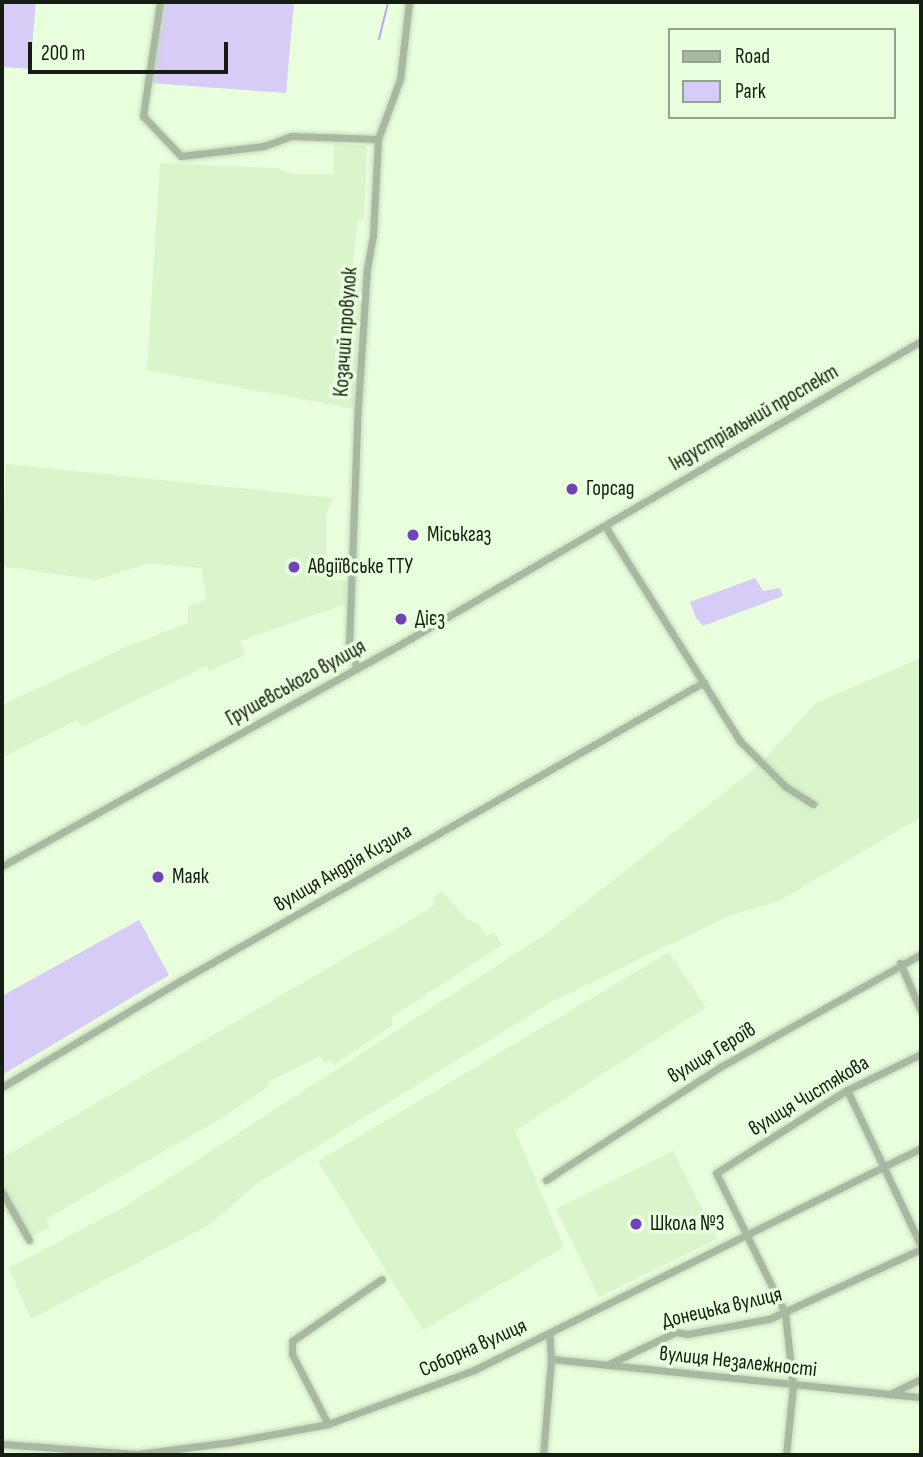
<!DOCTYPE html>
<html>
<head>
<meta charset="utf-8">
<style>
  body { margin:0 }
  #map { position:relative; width:923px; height:1457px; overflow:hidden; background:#e9fedd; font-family:"Sofia Sans Condensed",sans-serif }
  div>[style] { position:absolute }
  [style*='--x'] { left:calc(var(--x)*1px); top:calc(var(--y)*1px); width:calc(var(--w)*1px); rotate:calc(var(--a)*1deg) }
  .built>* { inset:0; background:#daf4cc }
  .green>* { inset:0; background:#d7ccf5 }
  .stream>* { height:2px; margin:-1px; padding:0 1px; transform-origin:1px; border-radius:1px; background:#b9a8e3 }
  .roads { filter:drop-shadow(0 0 2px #c7dabc) drop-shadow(0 0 2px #c7dabc) }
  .minor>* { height:7px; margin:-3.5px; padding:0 3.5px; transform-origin:3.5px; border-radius:3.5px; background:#a9b8a0 }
  .dots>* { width:19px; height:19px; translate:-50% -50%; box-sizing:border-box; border:4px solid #e9fedd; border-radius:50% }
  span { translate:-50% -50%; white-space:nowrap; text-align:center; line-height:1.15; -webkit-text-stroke:7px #e9fedd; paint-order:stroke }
  .street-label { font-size:21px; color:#151c11 }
  .poi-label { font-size:21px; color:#151c11 }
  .left { translate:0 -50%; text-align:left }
  .frame { position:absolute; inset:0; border:4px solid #151c11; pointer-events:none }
  .legend { position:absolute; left:668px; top:28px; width:228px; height:91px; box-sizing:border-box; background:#e9fedd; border:2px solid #94a48b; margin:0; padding:9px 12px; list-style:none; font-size:21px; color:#151c11 }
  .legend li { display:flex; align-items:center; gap:14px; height:35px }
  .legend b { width:35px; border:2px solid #94a48b }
  .scale { position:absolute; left:28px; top:42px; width:200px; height:32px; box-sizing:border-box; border:4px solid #151c11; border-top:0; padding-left:9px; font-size:21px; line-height:24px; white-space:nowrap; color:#151c11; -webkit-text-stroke:5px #e9fedd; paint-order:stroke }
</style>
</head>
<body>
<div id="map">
  <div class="built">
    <i style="clip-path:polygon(334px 144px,367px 146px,364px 219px,358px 220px,349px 298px,358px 299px,355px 409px,147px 370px,160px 163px,277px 168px,293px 174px,333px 174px)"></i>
    <i style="clip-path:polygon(6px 464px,335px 498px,327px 509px,326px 519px,326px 579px,348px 581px,346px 604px,240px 641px,245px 655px,210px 671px,206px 666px,82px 727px,77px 720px,2px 758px,2px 705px,124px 648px,188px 623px,188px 606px,206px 600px,202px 568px,148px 563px,96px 580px,2px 566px)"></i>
    <i style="clip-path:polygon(921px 658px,921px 817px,779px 901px,729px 916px,553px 1001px,259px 1182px,209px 1225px,31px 1319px,9px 1268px,126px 1206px,544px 935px,759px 765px,816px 703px)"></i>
    <i style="clip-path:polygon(441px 891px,469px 921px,478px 923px,486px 936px,494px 932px,502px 945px,392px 1017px,392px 1026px,334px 1065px,331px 1060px,325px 1064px,320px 1056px,267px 1083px,268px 1087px,222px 1118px,46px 1219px,50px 1227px,25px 1240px,2px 1200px,2px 1158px,409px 921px,432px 907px,436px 895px)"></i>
    <i style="clip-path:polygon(669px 952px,706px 1007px,515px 1131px,564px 1247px,423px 1330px,318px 1161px)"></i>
    <i style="clip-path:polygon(673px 1151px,717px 1239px,599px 1297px,556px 1209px)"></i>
  </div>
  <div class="green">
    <i style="clip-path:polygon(2px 2px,36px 2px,30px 69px,4px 67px,2px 85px)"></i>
    <i style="clip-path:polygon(162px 2px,294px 2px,286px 93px,150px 83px)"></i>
    <i style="clip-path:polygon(755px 578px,763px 591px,780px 588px,783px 596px,703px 626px,696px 618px,690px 602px)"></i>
    <i style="clip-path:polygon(139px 920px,169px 975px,2px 1075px,2px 996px)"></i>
  </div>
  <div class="stream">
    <i style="--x:379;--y:39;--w:38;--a:-76"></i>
  </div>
  <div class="roads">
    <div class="minor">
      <i style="--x:160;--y:2;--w:115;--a:98.5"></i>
      <i style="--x:143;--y:116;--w:55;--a:46.5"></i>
      <i style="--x:181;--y:156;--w:84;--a:-6.9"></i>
      <i style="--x:264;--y:146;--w:29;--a:-20"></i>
      <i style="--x:291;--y:136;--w:87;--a:2"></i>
      <i style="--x:605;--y:526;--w:252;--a:57.9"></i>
      <i style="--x:739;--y:740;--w:66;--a:45"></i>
      <i style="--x:786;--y:787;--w:32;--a:32"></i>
      <i style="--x:357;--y:669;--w:25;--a:-108"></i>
      <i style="--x:349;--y:645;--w:223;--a:-87.9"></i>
      <i style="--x:357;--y:422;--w:153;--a:-86.3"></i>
      <i style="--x:367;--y:269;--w:35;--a:-80"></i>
      <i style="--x:373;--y:235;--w:96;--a:-87"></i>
      <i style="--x:378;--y:139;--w:64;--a:-69.9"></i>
      <i style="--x:400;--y:79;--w:78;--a:-83.3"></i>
      <i style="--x:2;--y:866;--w:443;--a:-29.1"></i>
      <i style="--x:389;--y:651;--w:616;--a:-30.23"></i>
      <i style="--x:900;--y:963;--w:52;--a:66.4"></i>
      <i style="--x:2;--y:1087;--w:207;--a:-30.8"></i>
      <i style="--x:180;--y:981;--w:603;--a:-29.71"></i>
      <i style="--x:847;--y:1090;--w:173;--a:64.6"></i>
      <i style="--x:546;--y:1180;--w:207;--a:-33"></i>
      <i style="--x:720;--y:1067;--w:231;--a:-29.3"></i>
      <i style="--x:2;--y:1192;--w:55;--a:60.6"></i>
      <i style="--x:551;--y:1359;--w:372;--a:5.9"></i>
      <i style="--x:607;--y:1365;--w:76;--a:-25.6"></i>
      <i style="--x:676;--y:1332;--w:11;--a:10"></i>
      <i style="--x:687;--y:1334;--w:83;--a:-10.4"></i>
      <i style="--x:769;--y:1319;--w:167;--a:-24.7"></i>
      <i style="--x:890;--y:1394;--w:34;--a:-26"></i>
      <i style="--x:328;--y:1424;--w:79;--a:-117.2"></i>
      <i style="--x:292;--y:1354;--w:13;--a:-90"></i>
      <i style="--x:292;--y:1341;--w:109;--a:-34.6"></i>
      <i style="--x:2;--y:1444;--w:135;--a:4.2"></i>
      <i style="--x:137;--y:1454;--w:95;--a:-7.3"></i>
      <i style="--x:231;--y:1442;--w:99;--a:-10.5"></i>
      <i style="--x:328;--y:1424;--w:156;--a:-20.3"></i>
      <i style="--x:474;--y:1370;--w:499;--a:-26.4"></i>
      <i style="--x:543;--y:1455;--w:96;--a:-85.2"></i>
      <i style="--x:551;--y:1359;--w:26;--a:-94"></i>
      <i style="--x:786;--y:1455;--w:69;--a:-84.2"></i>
      <i style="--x:793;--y:1386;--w:73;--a:-96.3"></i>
      <i style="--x:785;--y:1313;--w:156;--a:-116.2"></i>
      <i style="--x:716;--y:1173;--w:155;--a:-32.4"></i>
      <i style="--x:847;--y:1090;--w:82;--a:-25.9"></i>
    </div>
  </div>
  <div class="dots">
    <i style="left:572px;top:489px;background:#7142ba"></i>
    <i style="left:413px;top:535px;background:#7142ba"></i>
    <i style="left:294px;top:567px;background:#7142ba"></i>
    <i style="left:401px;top:619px;background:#7142ba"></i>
    <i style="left:158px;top:877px;background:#7142ba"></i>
    <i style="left:636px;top:1224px;background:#7142ba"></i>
  </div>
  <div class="street-label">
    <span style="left:346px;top:332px;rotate:-86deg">Козачий провулок</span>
    <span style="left:754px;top:418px;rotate:-30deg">Індустріальний проспект</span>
    <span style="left:296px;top:683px;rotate:-29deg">Грушевського вулиця</span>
    <span style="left:343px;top:868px;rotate:-30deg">вулиця Андрія Кизила</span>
    <span style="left:712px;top:1053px;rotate:-31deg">вулиця Героїв</span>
    <span style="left:809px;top:1096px;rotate:-31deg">вулиця Чистякова</span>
    <span style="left:722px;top:1308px;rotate:-13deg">Донецька вулиця</span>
    <span style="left:473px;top:1348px;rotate:-24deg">Соборна вулиця</span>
    <span style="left:738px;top:1362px;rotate:6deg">вулиця Незалежності</span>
  </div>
  <div class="poi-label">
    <span class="left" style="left:586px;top:489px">Горсад</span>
    <span class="left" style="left:427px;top:535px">Міськгаз</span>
    <span class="left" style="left:308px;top:567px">Авдіївське ТТУ</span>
    <span class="left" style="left:415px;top:619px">Дієз</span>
    <span class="left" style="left:172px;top:877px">Маяк</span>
    <span class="left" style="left:650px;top:1224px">Школа №3</span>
  </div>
  <div class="frame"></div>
  <ul class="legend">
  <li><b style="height:9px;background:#a9b8a0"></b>Road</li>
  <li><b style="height:19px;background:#d7ccf5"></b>Park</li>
  </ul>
  <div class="scale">200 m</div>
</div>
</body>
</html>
